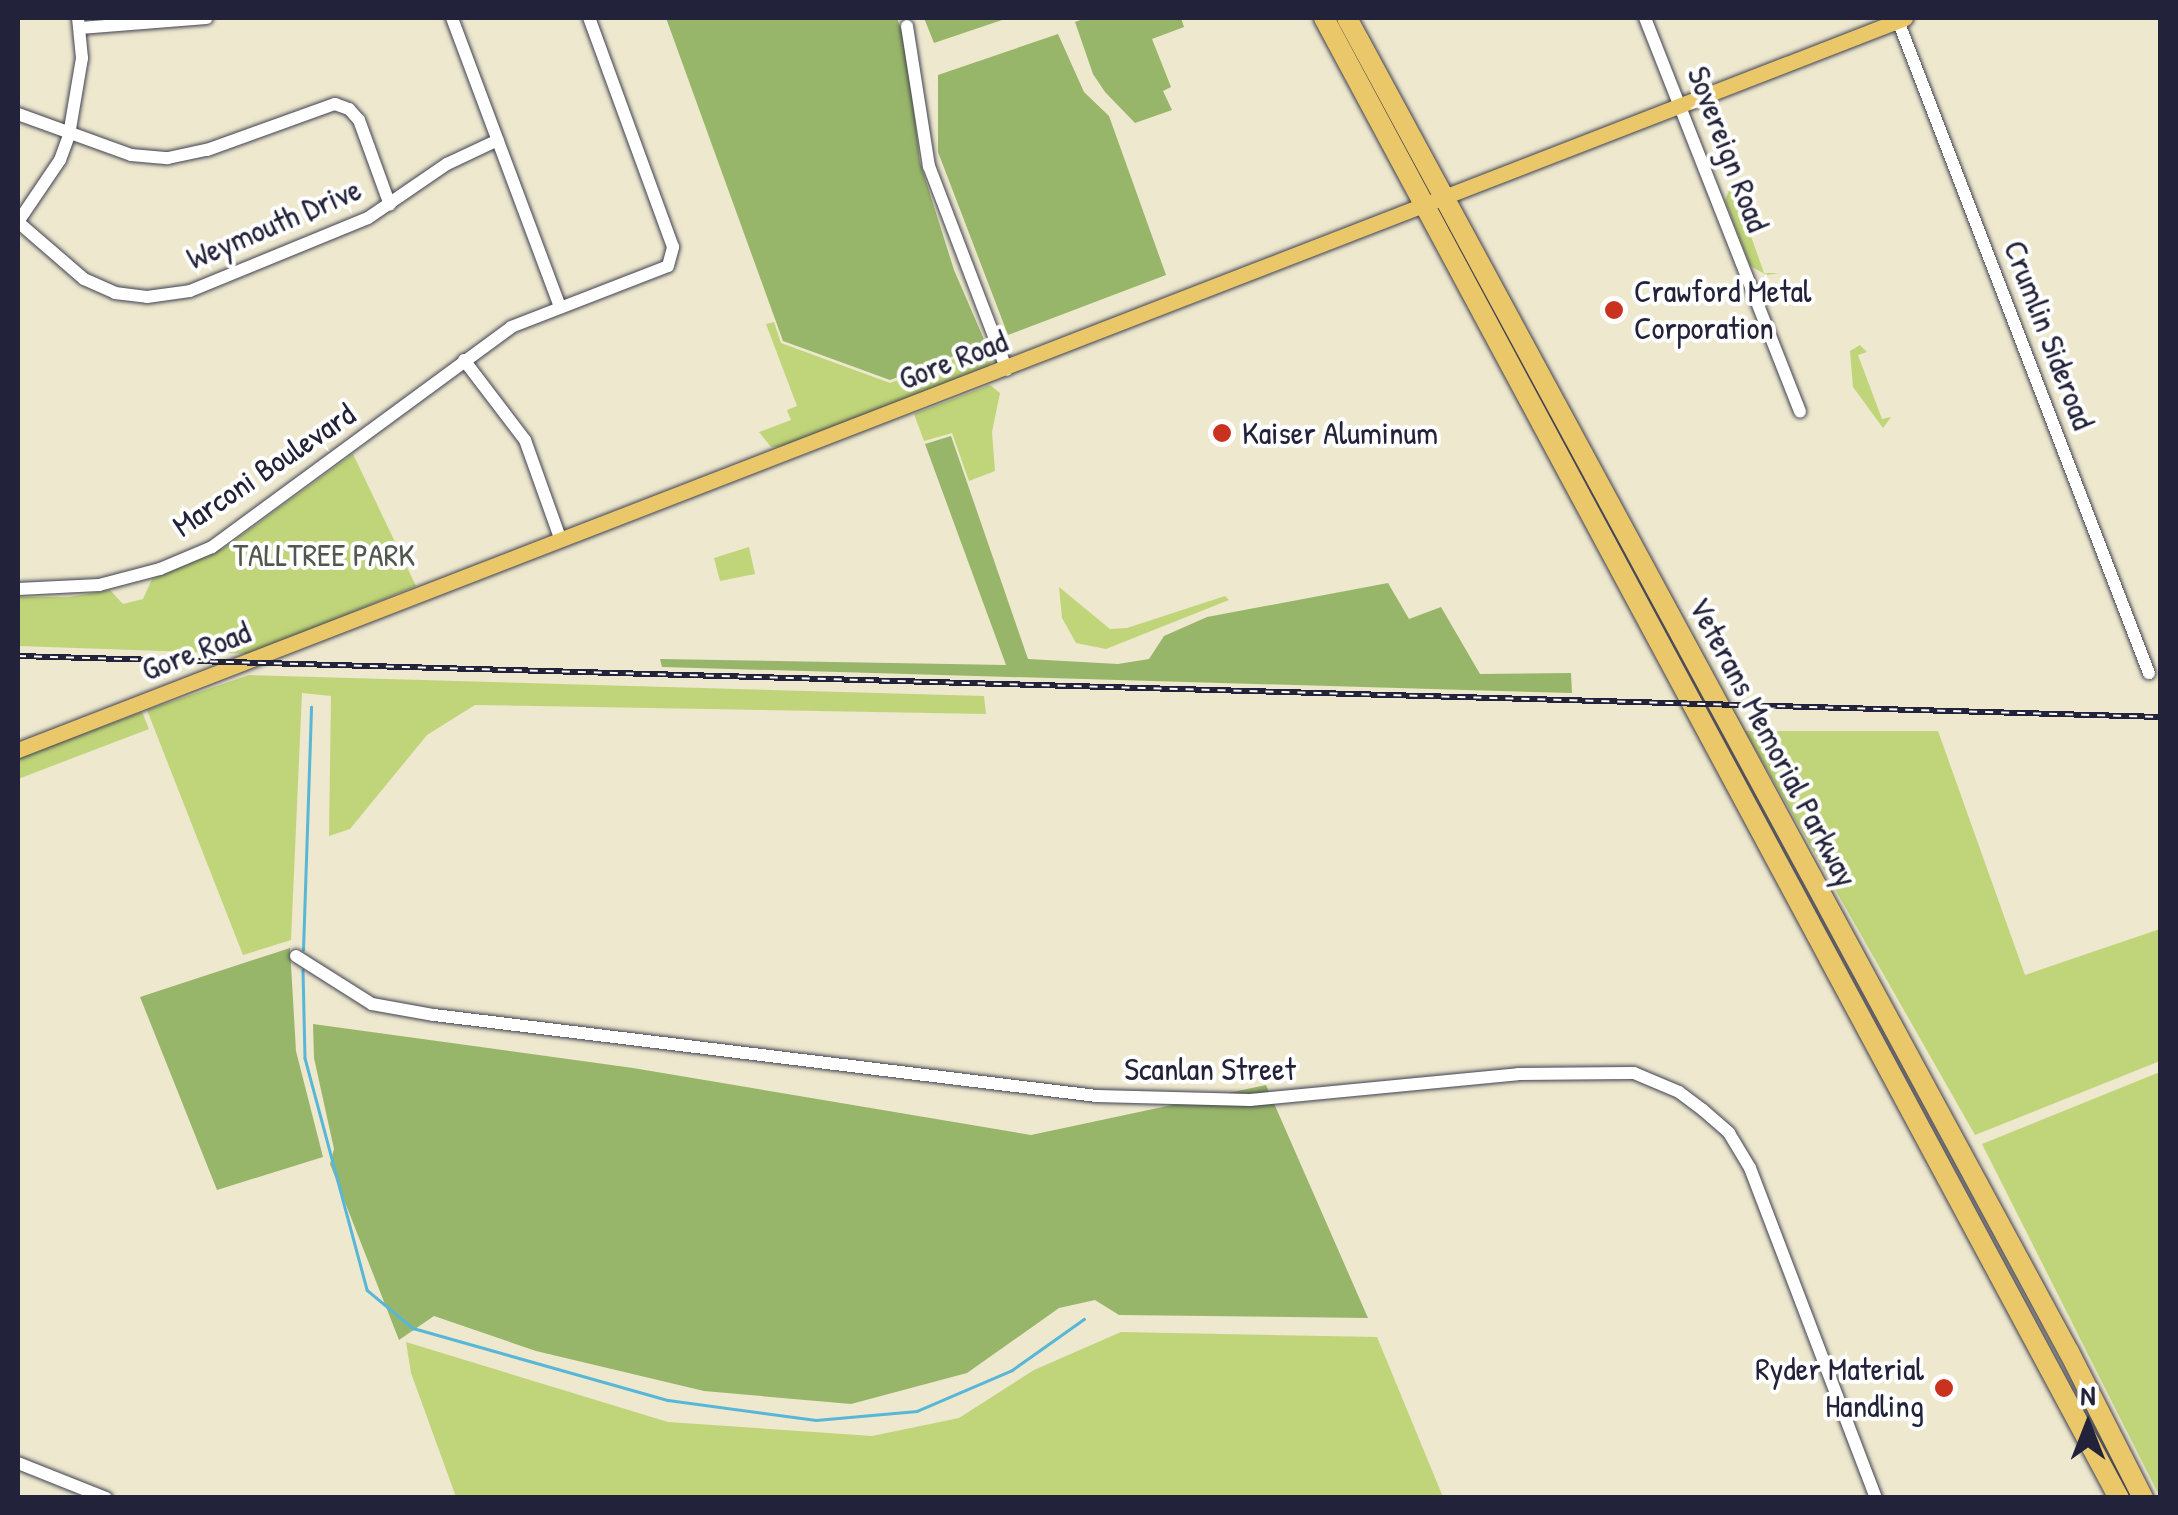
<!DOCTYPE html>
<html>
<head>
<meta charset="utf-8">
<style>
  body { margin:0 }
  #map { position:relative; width:2178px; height:1515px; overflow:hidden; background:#ede8ce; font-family:"Patrick Hand",sans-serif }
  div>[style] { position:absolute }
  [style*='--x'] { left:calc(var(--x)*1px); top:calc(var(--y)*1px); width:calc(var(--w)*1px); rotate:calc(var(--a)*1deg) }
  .green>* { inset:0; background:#c0d579 }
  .forest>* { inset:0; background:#98b669 }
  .stream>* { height:2.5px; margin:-1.25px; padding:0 1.25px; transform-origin:1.25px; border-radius:1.25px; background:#58b6d6 }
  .roads { filter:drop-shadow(0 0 2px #404051) drop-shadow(0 0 2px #404051) }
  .minor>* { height:12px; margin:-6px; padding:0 6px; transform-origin:6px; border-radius:6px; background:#fff }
  .major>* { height:15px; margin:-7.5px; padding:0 7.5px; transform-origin:7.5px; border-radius:7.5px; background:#eac769 }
  .highway>* { height:20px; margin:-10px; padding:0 10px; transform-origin:10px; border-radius:10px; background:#eac769 }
  .rail>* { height:6px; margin-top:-3px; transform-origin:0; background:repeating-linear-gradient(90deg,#fff 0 8px,#22223b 0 16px); box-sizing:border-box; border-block:2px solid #22223b }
  .dots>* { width:28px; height:28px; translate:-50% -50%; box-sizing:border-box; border:5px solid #fff; border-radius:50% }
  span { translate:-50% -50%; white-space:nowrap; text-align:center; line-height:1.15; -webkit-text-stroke:8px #fff; paint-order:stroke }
  .street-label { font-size:32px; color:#22223b }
  .poi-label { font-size:32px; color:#22223b }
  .left { translate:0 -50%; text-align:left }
  .right { translate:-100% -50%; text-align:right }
  .park-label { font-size:32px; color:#51584e }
  .frame { position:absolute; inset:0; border:20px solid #22223b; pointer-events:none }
  .north { position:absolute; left:2038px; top:1375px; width:100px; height:100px; -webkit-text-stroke:8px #fff; paint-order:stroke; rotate:0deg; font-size:28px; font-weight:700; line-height:40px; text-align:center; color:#22223b }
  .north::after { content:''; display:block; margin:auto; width:35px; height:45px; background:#22223b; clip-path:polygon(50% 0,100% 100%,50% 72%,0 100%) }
</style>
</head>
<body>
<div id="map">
  <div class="green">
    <i style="clip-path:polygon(1732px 183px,1743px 187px,1735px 191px,1764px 273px,1779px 273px,1767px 275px,1750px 266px,1725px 200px)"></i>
    <i style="clip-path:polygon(774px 322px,781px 343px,890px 383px,991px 345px,993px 361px,986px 368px,782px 447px,771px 447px,759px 432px,791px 420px,787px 410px,797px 406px,766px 324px)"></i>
    <i style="clip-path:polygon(1860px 345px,1867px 352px,1858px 355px,1882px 419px,1891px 417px,1883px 428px,1853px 387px,1850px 351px)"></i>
    <i style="clip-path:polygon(990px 385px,1000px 393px,992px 432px,995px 471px,969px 481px,952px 433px,924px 441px,914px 414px)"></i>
    <i style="clip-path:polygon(353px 454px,416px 586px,250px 654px,18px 646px,18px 597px,69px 597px,110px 590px,123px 604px,143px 599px,152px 579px,224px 548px)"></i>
    <i style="clip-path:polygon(749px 547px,755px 574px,720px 581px,714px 558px)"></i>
    <i style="clip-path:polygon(1059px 587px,1110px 629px,1127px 628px,1225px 596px,1229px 600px,1106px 649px,1076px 643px,1062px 618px)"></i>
    <i style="clip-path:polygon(249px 675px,984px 696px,986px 714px,475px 705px,427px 735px,350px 829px,329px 836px,331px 696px,302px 693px,291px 940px,243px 955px,147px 710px)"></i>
    <i style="clip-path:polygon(142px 712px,149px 729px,18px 779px,18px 758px)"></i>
    <i style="clip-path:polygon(1745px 731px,1938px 731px,2025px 975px,2160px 929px,2160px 1061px,1975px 1135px)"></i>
    <i style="clip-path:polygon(2160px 1072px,2160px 1497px,1982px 1144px)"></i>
    <i style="clip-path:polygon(1121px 1332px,1377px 1337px,1443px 1497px,456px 1497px,411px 1373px,406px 1342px,668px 1422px,872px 1436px,959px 1418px,1034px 1370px)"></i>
  </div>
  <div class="forest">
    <i style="clip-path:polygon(666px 18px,897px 18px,906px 44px,920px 162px,954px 270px,986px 344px,890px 380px,783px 341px)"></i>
    <i style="clip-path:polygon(924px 18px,1008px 18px,934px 43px)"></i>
    <i style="clip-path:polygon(1086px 18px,1181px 18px,1184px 27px,1152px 39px,1171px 87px,1163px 91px,1172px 110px,1135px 123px,1105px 92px,1093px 74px,1075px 22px)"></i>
    <i style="clip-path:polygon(1058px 34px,1084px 92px,1109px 116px,1166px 275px,1008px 335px,938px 152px,938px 75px)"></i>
    <i style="clip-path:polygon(951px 436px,1028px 659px,1118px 664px,1149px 659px,1164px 636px,1207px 617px,1388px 583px,1409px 619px,1441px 607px,1480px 674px,1571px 673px,1572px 693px,662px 667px,660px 659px,1006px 665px,925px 444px)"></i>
    <i style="clip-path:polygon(290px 948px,296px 1051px,323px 1157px,217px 1190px,140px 997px)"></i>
    <i style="clip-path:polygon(313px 1024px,633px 1068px,1031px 1135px,1266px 1085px,1368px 1318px,1119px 1315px,1095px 1300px,1059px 1308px,967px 1373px,851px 1404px,704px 1391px,536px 1351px,434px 1316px,399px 1340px,330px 1164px,334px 1149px,314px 1058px)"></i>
  </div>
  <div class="stream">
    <i style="--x:303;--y:950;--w:243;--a:-88.1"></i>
    <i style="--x:303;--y:970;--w:88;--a:88.7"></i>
    <i style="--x:305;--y:1058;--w:240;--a:75"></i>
    <i style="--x:367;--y:1290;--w:60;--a:39.6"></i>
    <i style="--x:413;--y:1328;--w:265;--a:15.8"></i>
    <i style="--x:668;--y:1400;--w:149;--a:7.7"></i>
    <i style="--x:816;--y:1420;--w:101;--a:-5.1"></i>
    <i style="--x:917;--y:1411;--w:103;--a:-23.3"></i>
    <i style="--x:1012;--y:1370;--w:88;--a:-35.3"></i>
  </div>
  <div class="roads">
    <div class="minor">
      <i style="--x:452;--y:18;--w:309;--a:69.5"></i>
      <i style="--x:1645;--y:18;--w:423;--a:68.5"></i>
      <i style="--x:1897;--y:18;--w:702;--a:68.96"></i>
      <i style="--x:907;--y:26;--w:142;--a:81.1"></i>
      <i style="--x:929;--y:166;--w:218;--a:69.1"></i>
      <i style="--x:80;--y:28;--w:127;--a:-4.5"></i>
      <i style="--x:18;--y:114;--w:120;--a:19.9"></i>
      <i style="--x:131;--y:155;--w:37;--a:5"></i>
      <i style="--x:168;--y:158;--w:40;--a:-12"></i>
      <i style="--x:207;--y:150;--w:136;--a:-19.8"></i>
      <i style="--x:335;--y:104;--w:15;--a:20"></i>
      <i style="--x:349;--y:109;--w:15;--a:48"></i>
      <i style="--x:359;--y:120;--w:90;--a:70"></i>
      <i style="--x:18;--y:222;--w:87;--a:40.8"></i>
      <i style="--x:84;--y:279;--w:34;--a:24"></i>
      <i style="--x:115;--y:293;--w:32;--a:7"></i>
      <i style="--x:147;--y:297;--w:43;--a:-7.9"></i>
      <i style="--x:190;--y:291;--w:192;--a:-22.3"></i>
      <i style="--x:368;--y:218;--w:96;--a:-34.4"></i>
      <i style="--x:447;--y:164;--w:56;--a:-25.2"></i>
      <i style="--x:18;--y:222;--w:75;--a:-55.9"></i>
      <i style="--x:60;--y:160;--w:27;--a:-70"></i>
      <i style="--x:69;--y:135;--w:78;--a:-80.4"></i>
      <i style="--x:82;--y:58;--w:40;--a:-95.7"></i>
      <i style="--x:464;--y:360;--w:101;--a:52.7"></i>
      <i style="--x:525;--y:440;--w:104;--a:70.3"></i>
      <i style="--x:18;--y:589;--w:81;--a:-2.8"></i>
      <i style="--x:99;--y:585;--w:63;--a:-14.7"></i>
      <i style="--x:160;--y:569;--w:56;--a:-22.9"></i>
      <i style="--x:212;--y:547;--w:371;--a:-36.3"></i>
      <i style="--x:511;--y:327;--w:168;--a:-21.2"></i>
      <i style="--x:668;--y:266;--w:20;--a:-75"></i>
      <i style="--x:673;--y:247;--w:244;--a:-110.1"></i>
      <i style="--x:296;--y:956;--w:90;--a:32.3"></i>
      <i style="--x:372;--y:1004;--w:63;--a:10.1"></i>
      <i style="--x:434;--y:1015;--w:668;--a:6.97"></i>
      <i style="--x:1097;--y:1096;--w:153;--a:1.5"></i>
      <i style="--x:1250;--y:1100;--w:269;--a:-5.5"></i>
      <i style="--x:1518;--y:1074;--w:116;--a:-0.5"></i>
      <i style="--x:1634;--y:1073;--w:49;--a:22.9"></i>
      <i style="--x:1679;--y:1092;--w:30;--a:37"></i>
      <i style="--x:1703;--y:1110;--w:35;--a:41"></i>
      <i style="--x:1729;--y:1133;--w:41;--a:59"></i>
      <i style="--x:1750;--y:1168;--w:353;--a:69.1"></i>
      <i style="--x:18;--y:1463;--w:95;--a:21.7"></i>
    </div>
    <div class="major">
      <i style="--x:18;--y:750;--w:2024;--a:-21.2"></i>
    </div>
    <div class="highway">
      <i style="--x:1324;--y:18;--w:1680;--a:61.76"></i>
      <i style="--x:1347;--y:18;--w:1517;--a:61.58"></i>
      <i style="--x:2069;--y:1352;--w:164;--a:63.1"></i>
    </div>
  </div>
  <div class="rail">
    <i style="--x:18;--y:656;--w:2143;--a:1.63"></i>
  </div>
  <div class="dots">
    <i style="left:1614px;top:310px;background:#c8321e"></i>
    <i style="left:1222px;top:433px;background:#c8321e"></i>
    <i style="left:1944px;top:1388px;background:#c8321e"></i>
  </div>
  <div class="street-label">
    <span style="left:1728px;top:149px;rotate:69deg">Sovereign Road</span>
    <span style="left:274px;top:224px;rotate:-23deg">Weymouth Drive</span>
    <span style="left:2049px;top:335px;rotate:69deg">Crumlin Sideroad</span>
    <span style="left:953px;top:360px;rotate:-21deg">Gore Road</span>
    <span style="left:264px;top:470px;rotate:-34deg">Marconi Boulevard</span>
    <span style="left:196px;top:651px;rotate:-21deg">Gore Road</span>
    <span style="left:1773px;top:742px;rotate:62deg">Veterans Memorial Parkway</span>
    <span style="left:1210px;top:1069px">Scanlan Street</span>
  </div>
  <div class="poi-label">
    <span class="left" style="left:1634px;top:310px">Crawford Metal<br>Corporation</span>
    <span class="left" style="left:1242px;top:433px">Kaiser Aluminum</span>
    <span class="right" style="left:1924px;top:1388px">Ryder Material<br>Handling</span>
  </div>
  <div class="park-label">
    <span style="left:324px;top:555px">TALLTREE PARK</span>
  </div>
  <div class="frame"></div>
  <div class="north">N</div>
</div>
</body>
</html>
